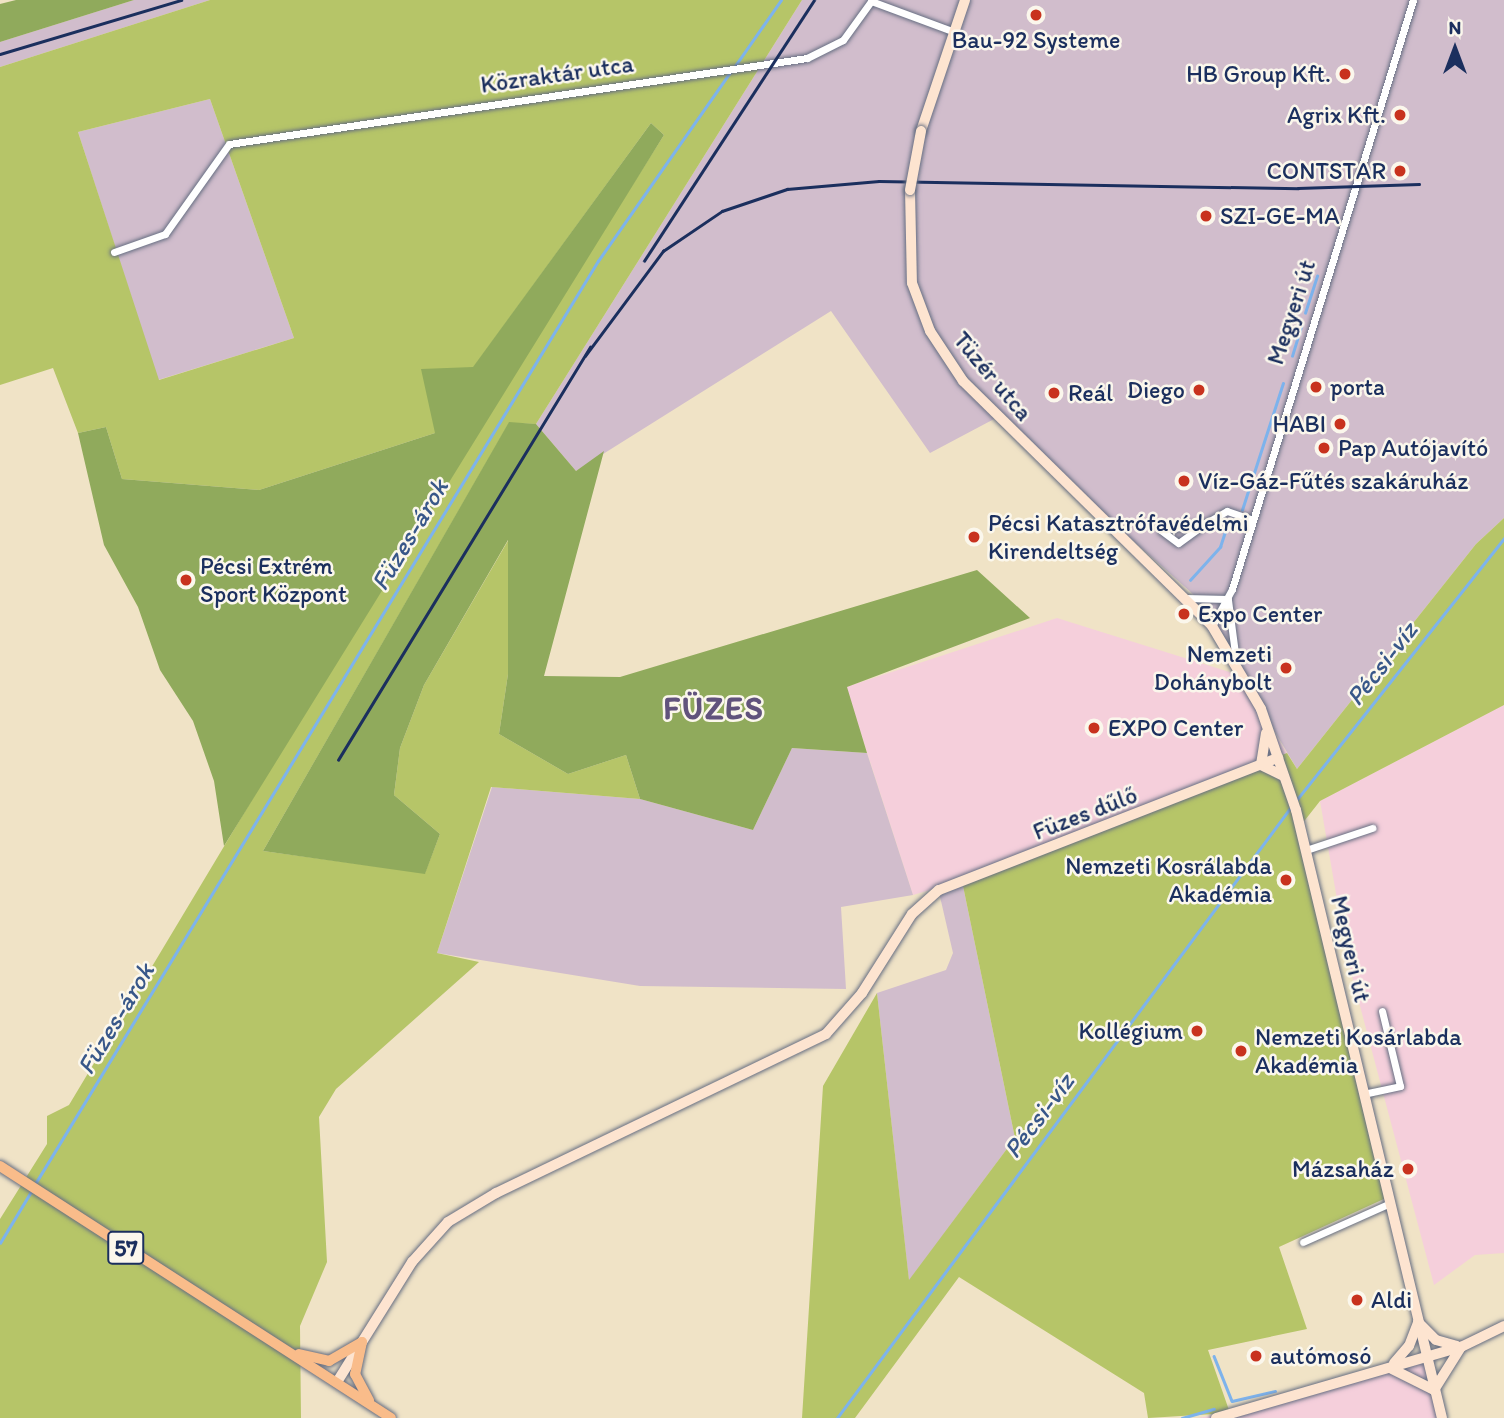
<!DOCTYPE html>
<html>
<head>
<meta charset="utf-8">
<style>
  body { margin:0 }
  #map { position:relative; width:1504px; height:1418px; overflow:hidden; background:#f0e3c6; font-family:Itim,sans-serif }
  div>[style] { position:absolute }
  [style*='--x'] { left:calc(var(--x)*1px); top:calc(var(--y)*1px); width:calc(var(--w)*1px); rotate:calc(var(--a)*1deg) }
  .built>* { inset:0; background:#f5cfdb }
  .industrial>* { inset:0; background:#d1bdcc }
  .green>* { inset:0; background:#b6c568 }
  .forest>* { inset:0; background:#90aa5c }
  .stream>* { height:2.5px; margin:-1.25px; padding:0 1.25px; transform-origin:1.25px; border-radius:1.25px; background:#7db3ec }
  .roads { filter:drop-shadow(0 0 2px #666e82) drop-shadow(0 0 2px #666e82) }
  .street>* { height:7px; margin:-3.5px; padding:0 3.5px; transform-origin:3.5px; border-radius:3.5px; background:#fff }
  .secondary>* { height:10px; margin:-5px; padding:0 5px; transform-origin:5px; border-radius:5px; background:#fde4d0 }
  .primary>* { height:10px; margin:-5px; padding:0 5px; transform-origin:5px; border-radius:5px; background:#f9bc8a }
  .rail>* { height:2.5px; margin:-1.25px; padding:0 1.25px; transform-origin:1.25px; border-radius:1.25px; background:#1b2f5e }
  .bridges { filter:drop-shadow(0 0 2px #666e82) drop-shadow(0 0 2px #666e82) }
  .secondary-bridge>* { height:10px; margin:-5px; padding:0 5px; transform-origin:5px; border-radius:5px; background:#fde4d0 }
  .dots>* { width:19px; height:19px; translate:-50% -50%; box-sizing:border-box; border:4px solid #fbf7ec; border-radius:50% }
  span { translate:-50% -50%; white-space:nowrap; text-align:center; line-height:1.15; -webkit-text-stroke:5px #fbf7ec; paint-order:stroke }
  .shield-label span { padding:2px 5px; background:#fbf7ec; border:2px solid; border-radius:5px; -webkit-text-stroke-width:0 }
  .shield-label { font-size:23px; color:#1b2f5e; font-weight:700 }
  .poi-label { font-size:24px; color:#1b2f5e }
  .right { translate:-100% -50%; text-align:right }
  .left { translate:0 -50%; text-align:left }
  .street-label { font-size:24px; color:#1b2f5e }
  .water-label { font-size:26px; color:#385789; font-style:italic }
  .district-label { font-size:32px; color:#61537c; font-weight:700; letter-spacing:2px }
  .north { position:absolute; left:1420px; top:14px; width:70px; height:70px; -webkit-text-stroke:5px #fbf7ec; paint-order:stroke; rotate:0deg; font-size:19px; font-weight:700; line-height:28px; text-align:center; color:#1b2f5e }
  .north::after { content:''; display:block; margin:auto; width:24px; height:32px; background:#1b2f5e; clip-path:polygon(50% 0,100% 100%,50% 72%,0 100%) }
</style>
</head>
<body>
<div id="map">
  <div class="built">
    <i style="clip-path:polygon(1057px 618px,1239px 675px,1287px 753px,978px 876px,913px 895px,846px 687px)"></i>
    <i style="clip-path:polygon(1504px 705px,1504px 1253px,1475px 1255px,1434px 1285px,1347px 957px,1320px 801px)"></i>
    <i style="clip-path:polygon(1427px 1358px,1441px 1418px,1197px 1418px,1230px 1413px)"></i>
  </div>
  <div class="industrial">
    <i style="clip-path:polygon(134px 0,210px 0,0 67px,0 42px)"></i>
    <i style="clip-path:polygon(802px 0,1504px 0,1504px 518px,1476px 544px,1297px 769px,1194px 595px,996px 418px,930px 453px,831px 311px,576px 471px,536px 424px)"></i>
    <i style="clip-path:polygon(210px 99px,294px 338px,158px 380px,78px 132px)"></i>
    <i style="clip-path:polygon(792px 748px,867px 753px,913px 895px,841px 907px,846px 989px,640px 986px,437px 953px,492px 787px,640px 799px,753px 830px)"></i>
    <i style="clip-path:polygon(962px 881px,1015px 1138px,909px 1281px,877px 993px,946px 970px,953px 953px,938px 888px)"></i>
  </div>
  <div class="green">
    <i style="clip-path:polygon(evenodd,210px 0,802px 0,536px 424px,509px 423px,263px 851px,425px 873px,440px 834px,394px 795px,400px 748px,424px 685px,509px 539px,508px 674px,499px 734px,568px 774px,626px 755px,640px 799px,491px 787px,437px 953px,479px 962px,336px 1089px,319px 1117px,327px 1262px,300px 1326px,301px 1418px,0 1418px,0 1219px,47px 1144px,47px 1116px,69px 1105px,401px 551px,664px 135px,651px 123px,473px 368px,435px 433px,259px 490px,122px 479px,106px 427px,78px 433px,53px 368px,0 385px,0 67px,210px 0,210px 99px,294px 338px,159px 380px,78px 132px,210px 99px)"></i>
    <i style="clip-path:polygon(1504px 518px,1504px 705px,1320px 801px,1298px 829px,1386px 1198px,1279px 1247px,1307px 1329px,1208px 1350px,1230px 1413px,1148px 1418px,1144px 1393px,959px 1277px,855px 1418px,802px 1418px,823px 1086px,877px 993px,909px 1280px,1015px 1138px,962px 881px,1287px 753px,1297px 769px,1476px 544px)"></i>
  </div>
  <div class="forest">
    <i style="clip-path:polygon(16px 0,134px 0,0 42px,0 4px)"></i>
    <i style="clip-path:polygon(651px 123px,664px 135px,224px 846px,214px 781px,193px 721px,160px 670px,138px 607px,104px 545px,78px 433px,106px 427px,122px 479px,259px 490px,435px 433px,421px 369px,473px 367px)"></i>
    <i style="clip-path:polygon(509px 422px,536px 424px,576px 471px,604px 451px,544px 676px,620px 677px,977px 570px,1030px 618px,847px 687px,867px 753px,792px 748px,753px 830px,640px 799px,626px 755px,568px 774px,499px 734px,508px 674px,508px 540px,424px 685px,400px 748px,394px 795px,440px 834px,425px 874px,263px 851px)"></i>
  </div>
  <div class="stream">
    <i style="--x:735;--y:66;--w:80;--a:-55.1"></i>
    <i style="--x:1305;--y:313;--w:39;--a:-72"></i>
    <i style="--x:1292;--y:356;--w:34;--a:-73"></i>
    <i style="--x:1242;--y:510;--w:133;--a:-72.1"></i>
    <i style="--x:1190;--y:580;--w:45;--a:-47.7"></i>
    <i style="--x:1220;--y:547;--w:22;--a:-72"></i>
    <i style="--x:1295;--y:802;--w:337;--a:-51.6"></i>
    <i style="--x:35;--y:1184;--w:1081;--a:-58.62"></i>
    <i style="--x:598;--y:261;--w:232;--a:-55"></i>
    <i style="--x:0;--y:1243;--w:62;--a:-58.9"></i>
    <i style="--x:1214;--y:1356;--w:48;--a:68.2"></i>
    <i style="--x:1232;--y:1401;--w:44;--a:-13.1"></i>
    <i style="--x:837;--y:1418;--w:761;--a:-53.39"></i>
    <i style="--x:1182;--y:1418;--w:33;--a:-16"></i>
  </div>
  <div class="roads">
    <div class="street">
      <i style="--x:871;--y:1;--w:90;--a:20.3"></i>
      <i style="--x:114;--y:252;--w:54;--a:-19.4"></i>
      <i style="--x:165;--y:234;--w:110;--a:-54.6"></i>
      <i style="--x:229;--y:144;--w:584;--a:-8.46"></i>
      <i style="--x:807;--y:58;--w:40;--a:-26.6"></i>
      <i style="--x:843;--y:40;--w:49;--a:-54.1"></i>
      <i style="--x:1206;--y:523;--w:34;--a:144"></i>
      <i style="--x:1178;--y:543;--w:21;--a:-143"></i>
      <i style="--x:1161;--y:530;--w:46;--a:-8.8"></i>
      <i style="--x:1206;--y:523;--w:24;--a:-30"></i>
      <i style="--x:1227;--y:511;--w:24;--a:19"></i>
      <i style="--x:1185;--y:598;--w:43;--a:1.3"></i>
      <i style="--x:1228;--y:600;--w:62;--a:82.5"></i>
      <i style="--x:1212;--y:626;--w:42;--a:-61.6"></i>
      <i style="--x:1232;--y:589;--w:616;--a:-72.92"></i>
      <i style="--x:1306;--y:850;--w:70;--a:-18.4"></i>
      <i style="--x:1363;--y:1094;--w:38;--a:-12"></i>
      <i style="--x:1400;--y:1086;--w:77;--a:-103.5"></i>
      <i style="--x:1303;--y:1242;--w:93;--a:-24.1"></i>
    </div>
    <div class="secondary">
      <i style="--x:921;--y:131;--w:138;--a:-71.4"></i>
      <i style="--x:910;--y:190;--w:93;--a:88.8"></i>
      <i style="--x:912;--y:283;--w:51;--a:69.4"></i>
      <i style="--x:930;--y:331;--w:60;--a:56.6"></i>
      <i style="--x:963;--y:381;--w:349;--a:44.5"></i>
      <i style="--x:1212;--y:626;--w:96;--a:59.4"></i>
      <i style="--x:1261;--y:709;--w:107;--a:70.9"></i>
      <i style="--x:1296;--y:810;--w:625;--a:76.5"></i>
      <i style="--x:1266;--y:733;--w:32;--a:99"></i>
      <i style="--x:1261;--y:765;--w:25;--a:26"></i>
      <i style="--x:1394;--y:1363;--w:23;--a:-49"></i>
      <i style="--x:1409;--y:1346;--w:26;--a:-69"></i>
      <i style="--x:1418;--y:1322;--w:25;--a:45"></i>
      <i style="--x:1436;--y:1340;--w:22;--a:16"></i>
      <i style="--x:1392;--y:1369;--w:47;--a:26.6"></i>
      <i style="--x:337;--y:1382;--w:142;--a:-58"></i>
      <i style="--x:412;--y:1262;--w:54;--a:-48"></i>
      <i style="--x:448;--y:1222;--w:56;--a:-31.1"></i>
      <i style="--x:496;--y:1193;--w:366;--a:-25.7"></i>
      <i style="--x:826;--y:1034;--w:55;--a:-48.7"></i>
      <i style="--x:862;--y:993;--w:93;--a:-57.7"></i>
      <i style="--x:912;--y:914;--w:36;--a:-42"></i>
      <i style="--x:939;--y:890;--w:364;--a:-21.3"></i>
      <i style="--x:1434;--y:1390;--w:51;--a:-57.9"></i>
      <i style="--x:1216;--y:1418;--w:255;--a:-16.2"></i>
      <i style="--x:1461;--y:1347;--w:48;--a:-26"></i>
    </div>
    <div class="primary">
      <i style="--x:0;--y:1166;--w:465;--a:32.8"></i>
      <i style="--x:362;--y:1342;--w:33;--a:102"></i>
      <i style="--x:355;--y:1374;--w:30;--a:62"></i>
      <i style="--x:299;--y:1354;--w:31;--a:13"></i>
      <i style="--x:329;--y:1361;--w:38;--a:-30"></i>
    </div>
  </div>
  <div class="rail">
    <i style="--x:0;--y:54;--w:189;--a:-16.6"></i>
    <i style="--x:644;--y:261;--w:311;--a:-56.9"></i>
    <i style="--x:585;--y:356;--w:131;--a:-53.4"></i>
    <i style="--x:663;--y:251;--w:71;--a:-34.1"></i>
    <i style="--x:722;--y:211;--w:69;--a:-18.7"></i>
    <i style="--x:787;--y:189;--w:92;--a:-5"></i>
    <i style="--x:879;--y:181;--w:419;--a:1"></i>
    <i style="--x:1298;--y:188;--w:121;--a:-1.9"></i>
    <i style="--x:338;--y:760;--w:484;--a:-58.6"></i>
  </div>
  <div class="bridges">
    <div class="secondary-bridge">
      <i style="--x:910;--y:190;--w:60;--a:-79.4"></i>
    </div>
  </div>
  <div class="dots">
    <i style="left:1036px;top:15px;background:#c8321e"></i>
    <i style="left:1345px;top:74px;background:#c8321e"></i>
    <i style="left:1400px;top:115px;background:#c8321e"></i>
    <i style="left:1400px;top:171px;background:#c8321e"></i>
    <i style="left:1206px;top:216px;background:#c8321e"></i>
    <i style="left:1316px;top:387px;background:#c8321e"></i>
    <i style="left:1199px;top:390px;background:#c8321e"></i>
    <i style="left:1054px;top:393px;background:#c8321e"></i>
    <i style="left:1340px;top:424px;background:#c8321e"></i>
    <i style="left:1324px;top:448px;background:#c8321e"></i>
    <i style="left:1184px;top:481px;background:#c8321e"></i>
    <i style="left:974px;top:537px;background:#c8321e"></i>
    <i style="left:186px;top:580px;background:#c8321e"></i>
    <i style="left:1184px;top:614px;background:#c8321e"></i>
    <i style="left:1286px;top:668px;background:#c8321e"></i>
    <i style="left:1094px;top:728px;background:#c8321e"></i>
    <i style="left:1286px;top:880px;background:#c8321e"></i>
    <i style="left:1197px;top:1031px;background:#c8321e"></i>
    <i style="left:1241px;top:1051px;background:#c8321e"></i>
    <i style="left:1408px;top:1169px;background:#c8321e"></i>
    <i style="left:1357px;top:1300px;background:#c8321e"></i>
    <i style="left:1256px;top:1356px;background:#c8321e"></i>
  </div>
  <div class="shield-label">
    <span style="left:126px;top:1248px">57</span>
  </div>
  <div class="poi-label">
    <span style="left:1036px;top:40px">Bau-92 Systeme</span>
    <span class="right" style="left:1331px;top:74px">HB Group Kft.</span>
    <span class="right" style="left:1386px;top:115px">Agrix Kft.</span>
    <span class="right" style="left:1386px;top:171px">CONTSTAR</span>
    <span class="left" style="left:1220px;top:216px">SZI-GE-MA</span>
    <span class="left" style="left:1330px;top:387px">porta</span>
    <span class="right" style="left:1185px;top:390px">Diego</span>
    <span class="left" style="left:1068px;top:393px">Reál</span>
    <span class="right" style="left:1326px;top:424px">HABI</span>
    <span class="left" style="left:1338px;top:448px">Pap Autójavító</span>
    <span class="left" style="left:1198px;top:481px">Víz-Gáz-Fűtés szakáruház</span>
    <span class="left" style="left:988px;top:537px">Pécsi Katasztrófavédelmi<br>Kirendeltség</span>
    <span class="left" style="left:200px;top:580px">Pécsi Extrém<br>Sport Központ</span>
    <span class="left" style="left:1198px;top:614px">Expo Center</span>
    <span class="right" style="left:1272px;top:668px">Nemzeti<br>Dohánybolt</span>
    <span class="left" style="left:1108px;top:728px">EXPO Center</span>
    <span class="right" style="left:1272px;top:880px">Nemzeti Kosrálabda<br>Akadémia</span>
    <span class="right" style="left:1183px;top:1031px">Kollégium</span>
    <span class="left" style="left:1255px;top:1051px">Nemzeti Kosárlabda<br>Akadémia</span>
    <span class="right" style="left:1394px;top:1169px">Mázsaház</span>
    <span class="left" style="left:1371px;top:1300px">Aldi</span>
    <span class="left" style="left:1270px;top:1356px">autómosó</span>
  </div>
  <div class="street-label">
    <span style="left:557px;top:74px;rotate:-8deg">Közraktár utca</span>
    <span style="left:1291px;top:312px;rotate:-72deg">Megyeri út</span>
    <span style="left:993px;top:376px;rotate:50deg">Tüzér utca</span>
    <span style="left:1085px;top:813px;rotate:-21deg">Füzes dűlő</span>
    <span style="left:1351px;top:949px;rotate:77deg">Megyeri út</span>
  </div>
  <div class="water-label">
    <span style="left:410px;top:535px;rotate:-59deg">Füzes-árok</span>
    <span style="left:1382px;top:664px;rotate:-52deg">Pécsi-víz</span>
    <span style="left:116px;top:1019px;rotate:-59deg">Füzes-árok</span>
    <span style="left:1039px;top:1116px;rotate:-53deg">Pécsi-víz</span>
  </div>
  <div class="district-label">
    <span style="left:714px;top:708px">FÜZES</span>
  </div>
  <div class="north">N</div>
</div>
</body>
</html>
